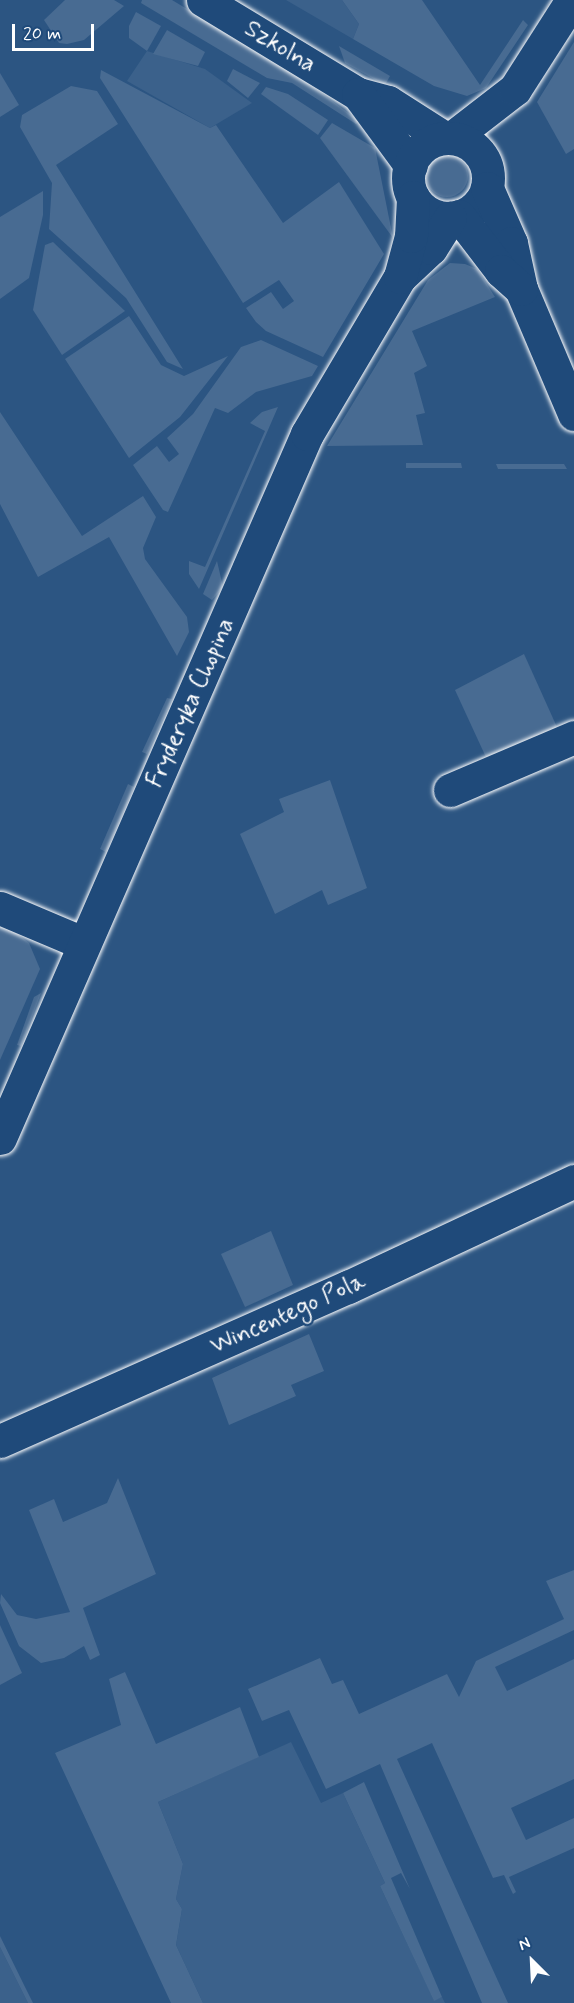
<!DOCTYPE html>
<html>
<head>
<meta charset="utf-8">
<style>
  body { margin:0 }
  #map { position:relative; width:574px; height:2003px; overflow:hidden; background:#2c5582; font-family:Mynerve,sans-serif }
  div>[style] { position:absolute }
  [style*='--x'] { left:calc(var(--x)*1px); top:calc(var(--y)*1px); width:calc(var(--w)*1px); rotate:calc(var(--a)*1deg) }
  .built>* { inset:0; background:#3b618b }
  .green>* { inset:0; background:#486b92 }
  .round { border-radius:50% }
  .roads { filter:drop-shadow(0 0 2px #fff) drop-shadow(0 0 2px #fff) }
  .minor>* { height:33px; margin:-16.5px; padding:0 16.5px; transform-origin:16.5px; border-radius:16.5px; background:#1f4a7a }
  .minor>.ring { margin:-16.5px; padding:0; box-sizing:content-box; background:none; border:33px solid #1f4a7a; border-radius:50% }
  span { translate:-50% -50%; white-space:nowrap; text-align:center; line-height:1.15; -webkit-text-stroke:5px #1f4a7a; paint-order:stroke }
  .street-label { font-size:24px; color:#fff }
  .north { position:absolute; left:502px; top:1931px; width:60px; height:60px; -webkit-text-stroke:4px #1f4a7a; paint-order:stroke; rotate:336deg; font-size:16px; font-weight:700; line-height:24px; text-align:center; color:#fff }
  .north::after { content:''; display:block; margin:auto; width:21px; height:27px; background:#fff; clip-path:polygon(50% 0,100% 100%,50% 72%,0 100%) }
  .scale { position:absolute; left:12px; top:24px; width:82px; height:27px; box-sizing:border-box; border:3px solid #fff; border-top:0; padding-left:8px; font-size:18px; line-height:21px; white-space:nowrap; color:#fff; -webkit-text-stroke:4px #1f4a7a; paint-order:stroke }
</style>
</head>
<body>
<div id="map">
  <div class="built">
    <i style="clip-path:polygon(286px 0,342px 0,359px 24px,353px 39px)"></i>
    <i style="clip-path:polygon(147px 51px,205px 69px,252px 103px,210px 128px,127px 81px)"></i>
    <i style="clip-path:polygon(291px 1742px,321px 1803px,343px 1793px,385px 1883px,380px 1886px,434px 2000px,442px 1997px,445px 2003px,203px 2003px,176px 1945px,182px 1909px,176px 1899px,183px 1864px,158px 1802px)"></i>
    <i style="clip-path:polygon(0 1947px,28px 2003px,0 2003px)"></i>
  </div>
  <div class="green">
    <i style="clip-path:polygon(65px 0,114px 0,124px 6px,84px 40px,67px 44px,59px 43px,44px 20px)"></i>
    <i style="clip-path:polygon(142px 0,172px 0,297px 75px,359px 121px,356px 124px,292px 83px,267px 78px,141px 3px)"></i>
    <i style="clip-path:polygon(342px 0,422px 0,480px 85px,523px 20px,528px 25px,486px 88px,467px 96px,434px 86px,353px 39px,359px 24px)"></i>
    <i style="clip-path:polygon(136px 12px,161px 26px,147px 51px,129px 38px,129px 26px)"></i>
    <i style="clip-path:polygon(167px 30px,205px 52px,198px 66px,153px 54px)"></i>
    <i style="clip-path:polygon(574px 42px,574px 149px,566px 154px,537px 102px)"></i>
    <i style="clip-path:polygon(339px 46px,390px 76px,385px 85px,345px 63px)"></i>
    <i style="clip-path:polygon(233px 69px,260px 83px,248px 98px,227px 81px)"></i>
    <i style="clip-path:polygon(101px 70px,210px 128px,216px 125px,283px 223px,339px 182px,384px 254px,323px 357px,266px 331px,256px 322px,246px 308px,271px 292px,283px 309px,294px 301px,279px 280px,243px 303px,100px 78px)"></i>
    <i style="clip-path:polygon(0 73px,19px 105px,0 117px)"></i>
    <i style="clip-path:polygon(71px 86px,97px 91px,118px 124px,56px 165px,183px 369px,167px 362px,126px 298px,49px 229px,52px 183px,20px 127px,22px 115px)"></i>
    <i style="clip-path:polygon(266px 87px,288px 94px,328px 120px,318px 135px,261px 94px)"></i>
    <i style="clip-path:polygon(332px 123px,375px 148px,393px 238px,320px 138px)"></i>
    <i class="round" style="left:426px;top:155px;width:42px;height:42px"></i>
    <i style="clip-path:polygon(43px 191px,43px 215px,29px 278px,0 299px,0 217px)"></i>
    <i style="clip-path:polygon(53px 242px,125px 311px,62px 355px,33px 310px,45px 245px)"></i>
    <i style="clip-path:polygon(450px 263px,465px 264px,477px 269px,495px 297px,412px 331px,427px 366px,414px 373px,425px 413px,416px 415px,423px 445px,327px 446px,428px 280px)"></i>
    <i style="clip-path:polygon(129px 316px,161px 365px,184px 376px,228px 356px,180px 417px,129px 458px,65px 359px)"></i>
    <i style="clip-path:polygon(261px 340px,318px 366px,312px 376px,256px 392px,228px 413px,215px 408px,168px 512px,163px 510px,133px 465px,157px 446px,169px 462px,179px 454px,167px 438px,193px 414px,241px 347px)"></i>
    <i style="clip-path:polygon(278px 407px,199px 589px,189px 574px,189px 561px,205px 567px,265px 431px,250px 423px,262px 412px)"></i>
    <i style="clip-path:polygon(0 412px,82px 536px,143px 496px,156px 517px,143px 548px,145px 559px,187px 617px,189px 632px,177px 656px,109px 537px,38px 577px,0 504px)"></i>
    <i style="clip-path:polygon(406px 463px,461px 463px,462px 468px,406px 468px)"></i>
    <i style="clip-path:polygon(496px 464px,564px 464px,567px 469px,498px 469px)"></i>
    <i style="clip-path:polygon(217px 561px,223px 587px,212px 600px,203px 594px)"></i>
    <i style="clip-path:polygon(524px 654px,561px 736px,490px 766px,455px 690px)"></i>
    <i style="clip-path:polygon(167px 698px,172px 699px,147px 754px,142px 752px)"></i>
    <i style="clip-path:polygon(330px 780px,367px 888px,328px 905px,322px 890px,275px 914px,240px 834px,284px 812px,279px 799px)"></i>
    <i style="clip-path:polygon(128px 784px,134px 787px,106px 852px,100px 849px)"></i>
    <i style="clip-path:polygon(0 921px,29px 943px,40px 969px,0 1060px)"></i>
    <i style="clip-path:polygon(41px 993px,21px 1046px,17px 1045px,34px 997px)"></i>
    <i style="clip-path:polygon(271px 1231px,293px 1285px,245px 1307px,221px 1254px)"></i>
    <i style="clip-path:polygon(309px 1334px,324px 1371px,291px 1385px,296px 1396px,229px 1425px,212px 1378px)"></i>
    <i style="clip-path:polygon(118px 1478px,156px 1574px,83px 1608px,100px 1655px,90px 1660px,84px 1646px,64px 1658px,41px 1663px,19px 1646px,0 1603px,1px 1594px,17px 1615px,36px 1619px,70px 1612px,29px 1510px,54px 1499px,63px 1522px,107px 1503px)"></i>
    <i style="clip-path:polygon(574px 1570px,574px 1630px,495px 1667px,507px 1691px,574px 1659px,574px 1779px,511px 1808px,526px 1840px,574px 1818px,574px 1848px,509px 1877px,516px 1892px,513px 1894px,504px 1875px,493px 1878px,432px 1743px,397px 1759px,508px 2003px,482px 2003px,380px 1764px,326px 1789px,289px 1710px,262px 1721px,248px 1689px,320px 1658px,332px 1684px,343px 1680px,359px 1714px,447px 1674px,459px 1697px,476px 1661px,564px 1619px,546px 1581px)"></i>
    <i style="clip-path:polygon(0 1625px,22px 1673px,0 1685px)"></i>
    <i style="clip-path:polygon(125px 1672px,156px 1744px,240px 1707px,259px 1757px,158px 1802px,183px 1864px,176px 1899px,182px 1909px,176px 1945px,203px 2003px,171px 2003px,55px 1753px,121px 1725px,109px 1679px)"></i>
    <i style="clip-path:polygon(364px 1782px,410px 1889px,401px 1873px,391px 1878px,442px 1997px,434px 2001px,380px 1886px,385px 1883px,343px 1793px)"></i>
    <i style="clip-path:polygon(0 1936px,25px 1987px,33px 2003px,28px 2003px,0 1947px)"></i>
  </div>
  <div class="roads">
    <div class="minor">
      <i style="--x:203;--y:0;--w:181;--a:31.2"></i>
      <i style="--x:358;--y:94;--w:31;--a:15"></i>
      <i style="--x:388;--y:102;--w:65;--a:32.5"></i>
      <i style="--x:358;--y:94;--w:89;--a:53.6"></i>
      <i style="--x:453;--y:137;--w:78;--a:-37.7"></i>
      <i style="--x:515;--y:89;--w:106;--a:-57.4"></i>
      <i class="ring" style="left:408px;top:138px;width:47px;height:47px"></i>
      <i style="--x:487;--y:188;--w:60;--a:66.4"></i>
      <i style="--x:511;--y:243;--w:47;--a:77.7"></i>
      <i style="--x:521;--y:289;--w:136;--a:67"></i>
      <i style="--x:459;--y:216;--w:69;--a:52.6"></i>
      <i style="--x:501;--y:271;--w:27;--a:42"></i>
      <i style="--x:400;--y:277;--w:42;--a:-43.1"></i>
      <i style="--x:431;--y:248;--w:36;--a:-58"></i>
      <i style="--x:450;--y:790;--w:135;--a:-23.1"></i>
      <i style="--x:0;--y:908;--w:90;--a:22.9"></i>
      <i style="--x:0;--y:1138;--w:768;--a:-66.44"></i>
      <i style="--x:307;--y:434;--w:182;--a:-59.4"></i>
      <i style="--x:400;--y:277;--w:42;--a:-75"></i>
      <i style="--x:411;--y:236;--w:39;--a:-87"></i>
      <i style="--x:0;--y:1441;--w:381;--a:-23.9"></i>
      <i style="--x:348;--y:1287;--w:250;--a:-25.1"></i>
    </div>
  </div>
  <div class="street-label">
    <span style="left:280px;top:47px;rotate:31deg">Szkolna</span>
    <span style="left:191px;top:703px;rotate:-66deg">Fryderyka Chopina</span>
    <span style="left:288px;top:1314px;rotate:-24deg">Wincentego Pola</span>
  </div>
  <div class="north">N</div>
  <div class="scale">20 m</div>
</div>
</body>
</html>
